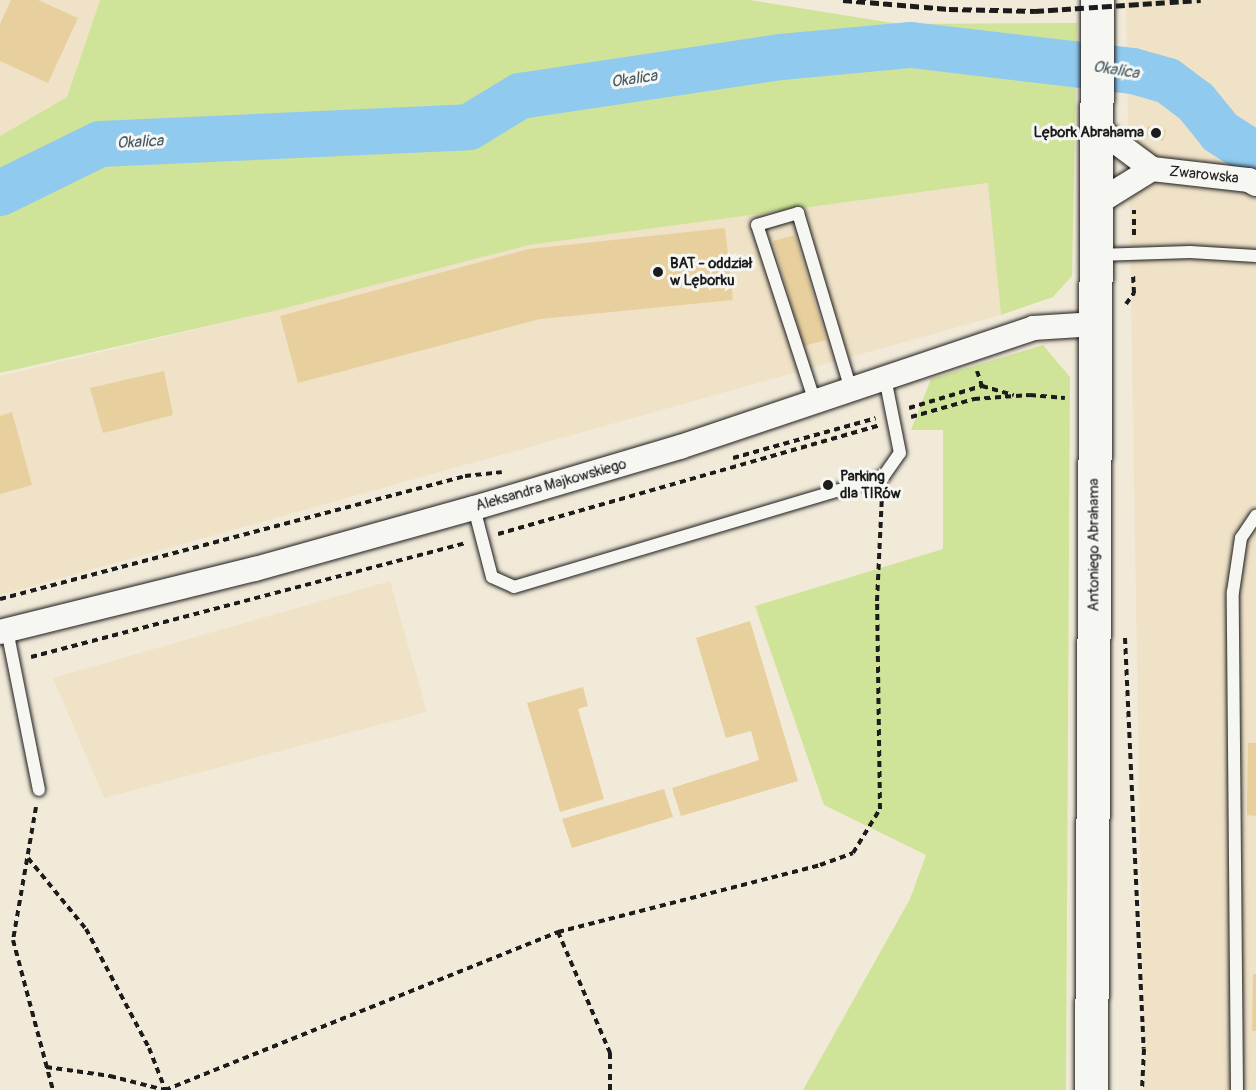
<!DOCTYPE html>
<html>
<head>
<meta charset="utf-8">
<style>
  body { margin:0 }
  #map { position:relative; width:1256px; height:1090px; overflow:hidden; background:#f2ead9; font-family:Pangolin,sans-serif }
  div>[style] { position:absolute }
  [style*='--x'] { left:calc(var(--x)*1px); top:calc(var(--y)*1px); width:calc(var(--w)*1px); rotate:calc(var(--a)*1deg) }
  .built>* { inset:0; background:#efe2c7 }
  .green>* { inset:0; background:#cfe499 }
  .river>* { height:46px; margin:-23px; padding:0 23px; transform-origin:23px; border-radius:23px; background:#90caef }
  .building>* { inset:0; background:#e8cf9e }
  .path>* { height:4px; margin-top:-2px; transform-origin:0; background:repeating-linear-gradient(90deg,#1c1c1c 0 6px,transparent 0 10.5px) }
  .roads { filter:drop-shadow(0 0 2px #1c1c1c) drop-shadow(0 0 2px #1c1c1c) }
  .service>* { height:12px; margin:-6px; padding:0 6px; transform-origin:6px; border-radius:6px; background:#f6f6f2 }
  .minor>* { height:24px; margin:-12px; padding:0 12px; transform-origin:12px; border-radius:12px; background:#f6f6f2 }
  .secondary>* { height:33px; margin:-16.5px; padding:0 16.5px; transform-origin:16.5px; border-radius:16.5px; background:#f6f6f2 }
  .rail>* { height:4.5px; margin-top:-2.25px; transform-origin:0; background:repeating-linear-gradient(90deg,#1c1c1c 0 9px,transparent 0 13.5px) }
  .dots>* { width:16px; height:16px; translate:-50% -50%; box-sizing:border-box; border:3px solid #f6f6f2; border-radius:50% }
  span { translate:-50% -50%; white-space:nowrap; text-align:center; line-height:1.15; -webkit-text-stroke:6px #f6f6f2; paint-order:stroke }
  .poi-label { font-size:15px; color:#1c1c1c; font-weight:700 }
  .right { translate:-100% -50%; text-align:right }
  .left { translate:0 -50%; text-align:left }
  .street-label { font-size:15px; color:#1c1c1c }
  .water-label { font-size:16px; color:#455966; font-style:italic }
</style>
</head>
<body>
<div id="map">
  <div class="built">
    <i style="clip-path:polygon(0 0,100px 0,67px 97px,0 136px)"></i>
    <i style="clip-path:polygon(1126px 0,1256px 0,1256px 1090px,1144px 1090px)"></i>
    <i style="clip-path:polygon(989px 183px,1001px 315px,0 595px,0 376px,278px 310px,529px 245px)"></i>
    <i style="clip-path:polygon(390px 581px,427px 712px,104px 798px,53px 678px)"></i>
  </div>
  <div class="green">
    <i style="clip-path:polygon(100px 0,750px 0,899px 24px,1077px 23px,1072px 276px,1053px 297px,1001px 315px,988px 183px,529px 245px,278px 310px,0 373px,0 136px,67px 97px)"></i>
    <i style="clip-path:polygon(1043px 345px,1070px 377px,1066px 1090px,803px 1090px,910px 899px,926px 855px,824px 805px,755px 606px,943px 549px,943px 430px,911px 430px,931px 379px)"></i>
  </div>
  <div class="river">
    <i style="--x:0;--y:193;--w:111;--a:-26.1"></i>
    <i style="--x:100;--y:144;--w:369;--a:-2.6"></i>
    <i style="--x:469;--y:127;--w:60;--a:-31.3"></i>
    <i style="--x:520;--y:96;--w:264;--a:-8.5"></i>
    <i style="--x:781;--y:57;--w:131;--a:-5.3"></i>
    <i style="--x:911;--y:45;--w:224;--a:6.7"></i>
    <i style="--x:1133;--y:71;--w:36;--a:16"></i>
    <i style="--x:1168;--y:81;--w:35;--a:37"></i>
    <i style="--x:1196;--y:102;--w:38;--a:51"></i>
    <i style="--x:1220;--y:132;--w:43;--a:32.6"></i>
  </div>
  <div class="building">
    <i style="clip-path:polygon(11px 0,38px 0,78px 18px,48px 83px,0 61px,0 24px)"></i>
    <i style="clip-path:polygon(1148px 126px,1166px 130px,1163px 141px,1146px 136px)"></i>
    <i style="clip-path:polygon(725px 228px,733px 300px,540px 319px,298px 383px,280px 316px,529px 249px)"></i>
    <i style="clip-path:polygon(795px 235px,826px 340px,804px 346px,773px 241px)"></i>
    <i style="clip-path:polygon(164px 371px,173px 415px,103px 433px,90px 388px)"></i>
    <i style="clip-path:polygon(12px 412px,32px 485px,0 494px,0 416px)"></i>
    <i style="clip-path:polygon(750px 621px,798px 781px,681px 816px,672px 788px,759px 760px,751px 731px,726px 738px,696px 638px)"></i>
    <i style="clip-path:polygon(583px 687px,588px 706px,578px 709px,604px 799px,560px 812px,527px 703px)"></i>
    <i style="clip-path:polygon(1248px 743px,1256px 743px,1256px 816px,1247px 815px)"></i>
    <i style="clip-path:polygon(664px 789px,673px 817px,572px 848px,562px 819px)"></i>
    <i style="clip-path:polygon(1253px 974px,1256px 974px,1256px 1031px,1252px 1031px)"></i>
  </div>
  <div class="path">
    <i style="--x:1134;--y:235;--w:25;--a:-90"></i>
    <i style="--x:1126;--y:304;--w:14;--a:-54"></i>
    <i style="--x:1134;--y:293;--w:20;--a:-93"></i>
    <i style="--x:977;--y:371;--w:16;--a:72"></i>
    <i style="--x:909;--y:408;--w:76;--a:-16.8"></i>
    <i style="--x:982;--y:386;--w:33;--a:16"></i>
    <i style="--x:911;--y:417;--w:66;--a:-15.9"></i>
    <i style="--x:974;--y:399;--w:56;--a:-4.1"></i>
    <i style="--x:1030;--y:395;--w:35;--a:5"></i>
    <i style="--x:733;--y:458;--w:148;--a:-15.6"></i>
    <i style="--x:498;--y:534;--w:395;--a:-15.9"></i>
    <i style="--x:0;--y:599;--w:481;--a:-14.8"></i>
    <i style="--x:465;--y:476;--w:37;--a:-6"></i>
    <i style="--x:1125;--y:638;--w:411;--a:87.4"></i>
    <i style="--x:1144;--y:1049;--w:41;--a:92.8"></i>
    <i style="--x:31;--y:657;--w:449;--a:-14.7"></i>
    <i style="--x:36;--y:807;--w:135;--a:99.8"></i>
    <i style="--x:13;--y:940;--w:155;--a:75.1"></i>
    <i style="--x:28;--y:858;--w:92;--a:50.8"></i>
    <i style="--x:86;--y:929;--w:135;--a:62.1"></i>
    <i style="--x:149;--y:1048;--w:44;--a:68.7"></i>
    <i style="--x:558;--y:932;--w:132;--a:66.7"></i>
    <i style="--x:610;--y:1053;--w:37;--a:90"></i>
    <i style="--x:46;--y:1067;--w:65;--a:8"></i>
    <i style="--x:110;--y:1076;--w:57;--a:14.3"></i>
    <i style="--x:165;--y:1090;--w:424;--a:-21.9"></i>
    <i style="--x:558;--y:932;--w:270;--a:-14.3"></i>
    <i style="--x:820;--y:865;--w:35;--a:-20"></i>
    <i style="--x:853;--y:853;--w:52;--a:-58.5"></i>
    <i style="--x:880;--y:809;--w:208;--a:-90.8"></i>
    <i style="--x:877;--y:601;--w:105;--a:-87.3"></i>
  </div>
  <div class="roads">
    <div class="service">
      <i style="--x:1097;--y:255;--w:93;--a:-1.8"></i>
      <i style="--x:1190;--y:252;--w:66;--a:3.5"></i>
      <i style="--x:815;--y:402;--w:186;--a:-108.1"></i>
      <i style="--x:757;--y:225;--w:43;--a:-16.3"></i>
      <i style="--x:798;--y:213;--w:185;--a:73.3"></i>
      <i style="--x:474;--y:508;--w:71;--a:75.4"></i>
      <i style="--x:492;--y:577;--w:24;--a:24"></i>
      <i style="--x:514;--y:587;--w:385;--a:-16.6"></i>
      <i style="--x:883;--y:477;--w:29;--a:-55"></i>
      <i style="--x:900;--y:453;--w:76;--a:-101.3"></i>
      <i style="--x:7;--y:630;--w:163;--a:78.7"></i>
      <i style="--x:1237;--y:1090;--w:498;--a:-90.5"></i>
      <i style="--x:1233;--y:592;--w:55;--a:-81.6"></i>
      <i style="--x:1241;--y:538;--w:27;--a:-56"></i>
    </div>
    <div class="minor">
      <i style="--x:1097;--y:128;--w:69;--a:36.7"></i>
      <i style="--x:1152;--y:169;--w:98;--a:6.5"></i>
      <i style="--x:1249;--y:180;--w:8;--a:30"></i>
      <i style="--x:1097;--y:203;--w:65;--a:-31.7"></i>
      <i style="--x:0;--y:632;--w:263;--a:-13.9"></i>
      <i style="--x:255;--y:569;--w:227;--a:-15.6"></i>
      <i style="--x:474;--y:508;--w:215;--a:-16.5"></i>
      <i style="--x:680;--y:447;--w:373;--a:-18.6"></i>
      <i style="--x:1033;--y:328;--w:63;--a:-3.6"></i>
    </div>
    <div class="secondary">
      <i style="--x:1091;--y:1090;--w:1090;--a:-89.68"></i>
    </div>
  </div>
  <div class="rail">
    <i style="--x:843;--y:0;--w:106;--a:4.9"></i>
    <i style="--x:949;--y:9;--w:86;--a:1.3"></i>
    <i style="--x:1035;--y:11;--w:166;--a:-3.8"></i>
  </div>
  <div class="dots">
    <i style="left:1156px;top:133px;background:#1c1c1c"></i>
    <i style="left:658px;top:272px;background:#1c1c1c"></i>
    <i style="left:828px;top:485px;background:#1c1c1c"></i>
  </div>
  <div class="poi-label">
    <span class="right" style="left:1144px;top:133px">Lębork Abrahama</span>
    <span class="left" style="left:670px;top:272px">BAT - oddział<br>w Lęborku</span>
    <span class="left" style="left:840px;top:485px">Parking<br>dla TIRów</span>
  </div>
  <div class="street-label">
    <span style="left:1204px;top:175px;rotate:6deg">Zwarowska</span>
    <span style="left:551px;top:485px;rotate:-16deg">Aleksandra Majkowskiego</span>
    <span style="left:1094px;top:545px;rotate:-90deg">Antoniego Abrahama</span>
  </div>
  <div class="water-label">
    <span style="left:1116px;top:70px;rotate:9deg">Okalica</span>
    <span style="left:634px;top:79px;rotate:-8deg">Okalica</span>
    <span style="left:140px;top:142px;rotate:-3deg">Okalica</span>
  </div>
</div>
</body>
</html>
